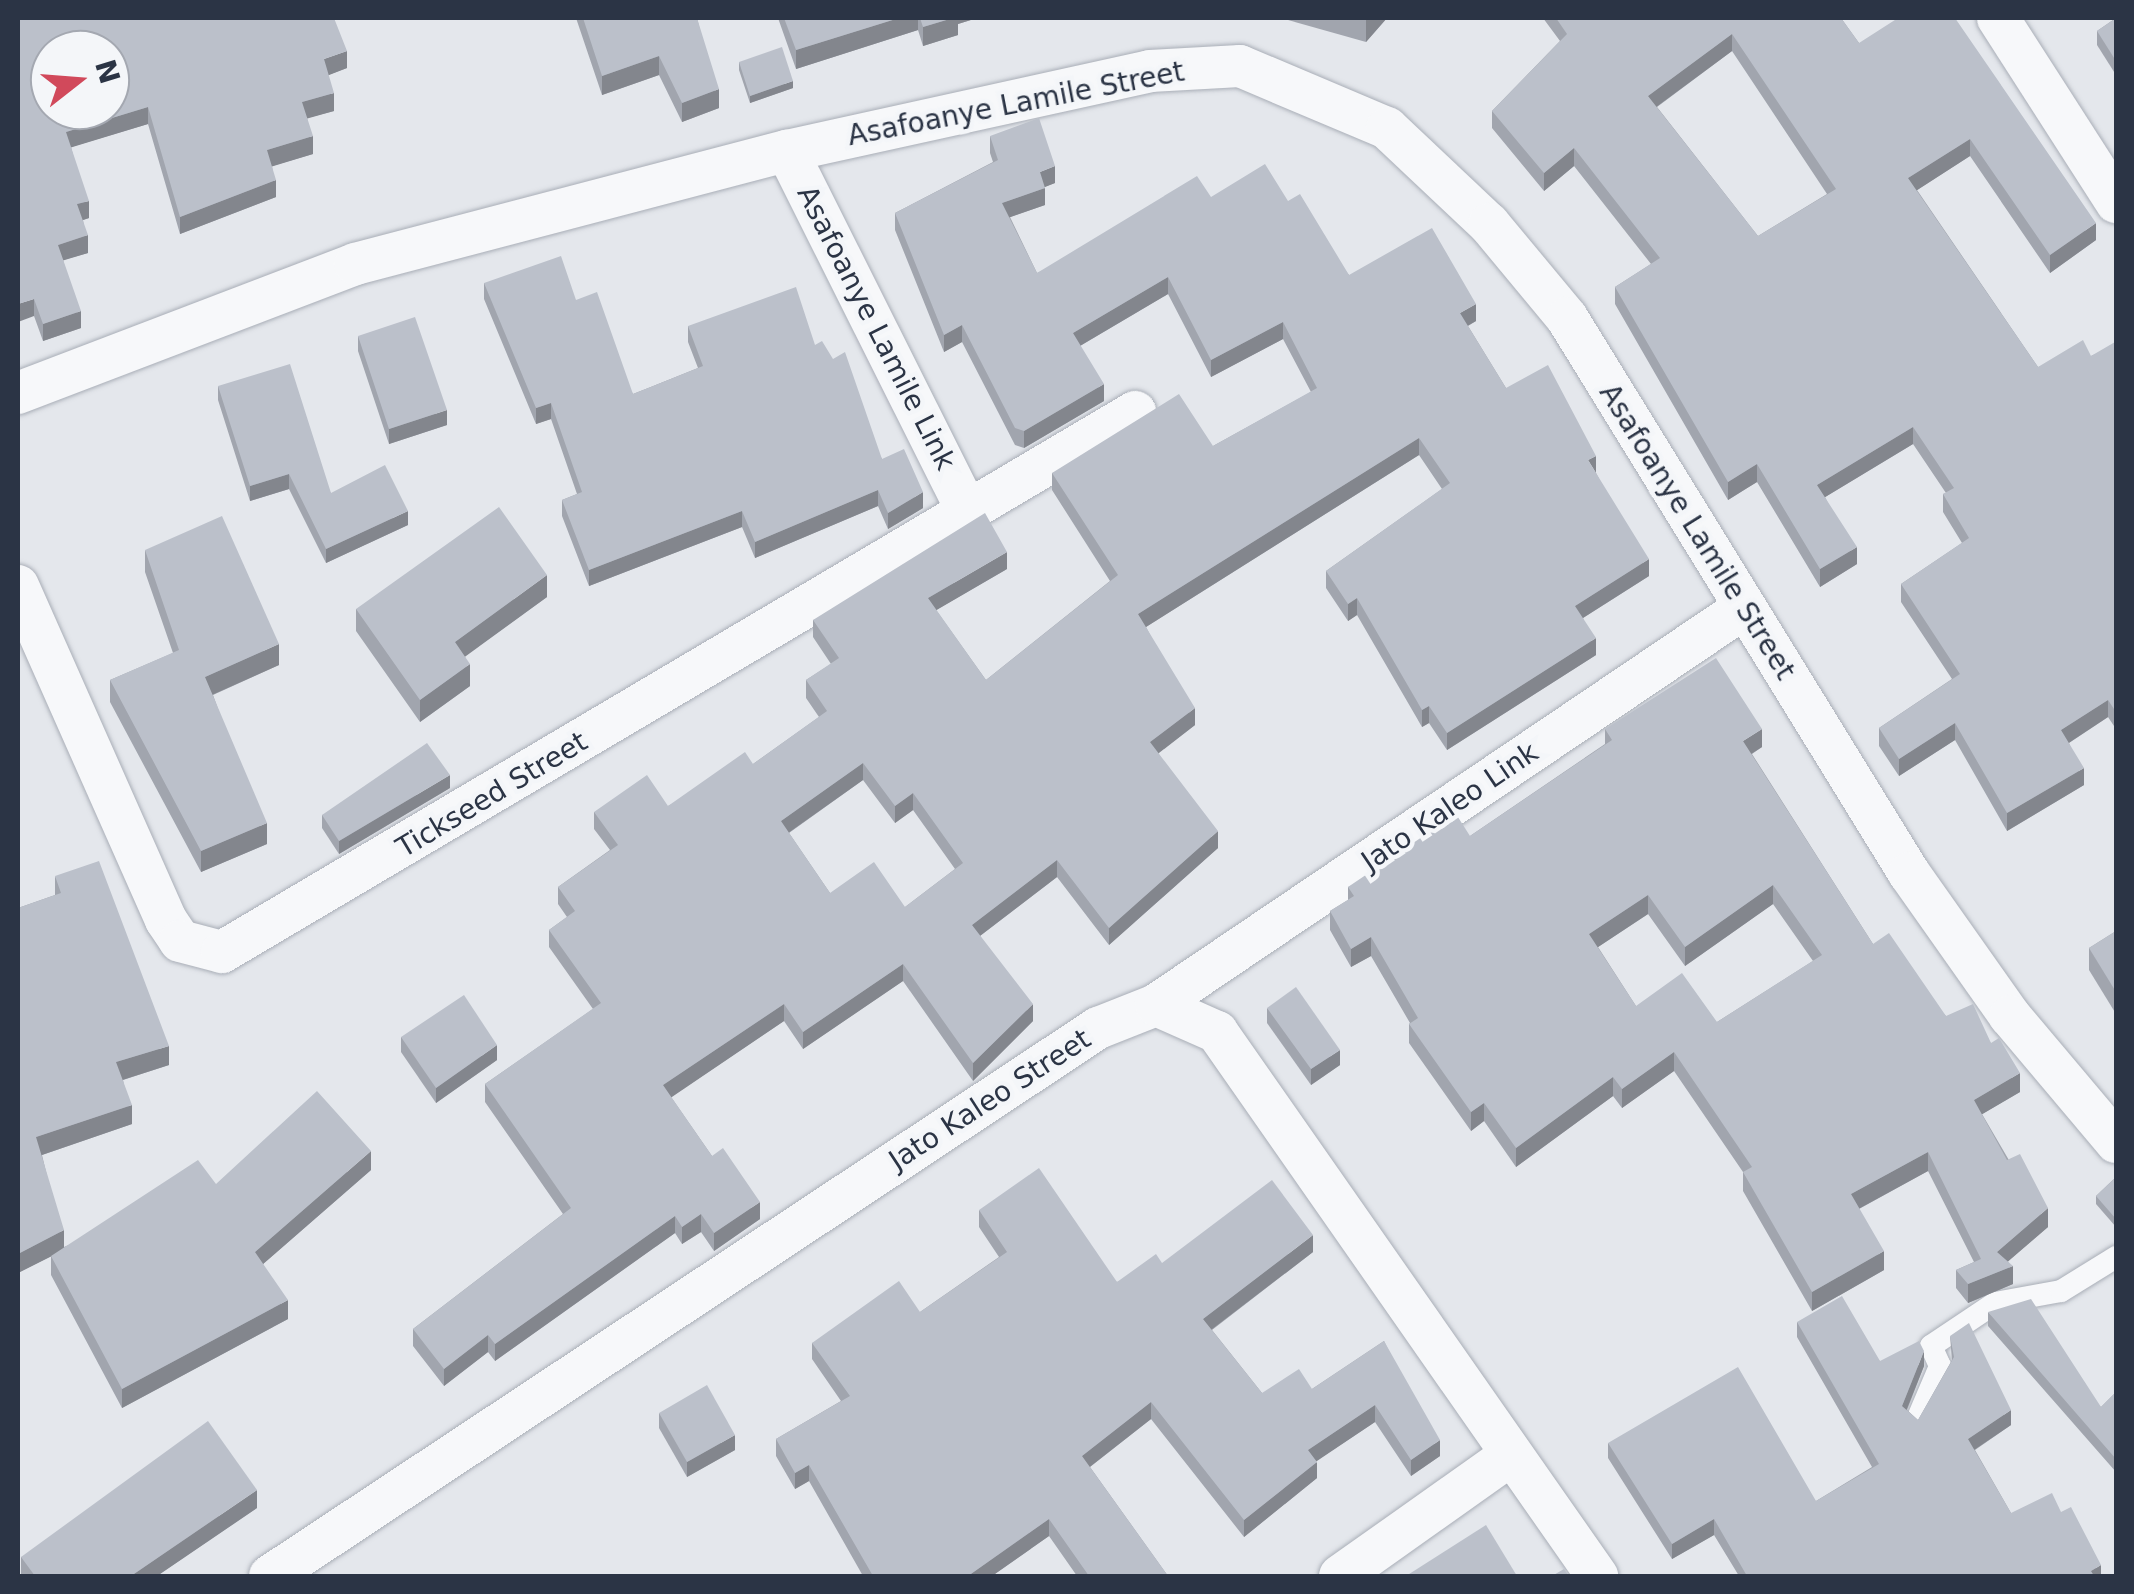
<!DOCTYPE html>
<html>
<head>
<meta charset="utf-8">
<style>
  body { margin:0 }
  #map { position:relative; width:2134px; height:1594px; overflow:hidden; background:#e4e7ec; font-family:"DejaVu Sans",sans-serif }
  div>[style] { position:absolute }
  [style*='--x'] { left:calc(var(--x)*1px); top:calc(var(--y)*1px); width:calc(var(--w)*1px); rotate:calc(var(--a)*1deg) }
  .roads { filter:drop-shadow(0 0 2px #a9aeb7) drop-shadow(0 0 2px #a9aeb7) }
  .lane>* { height:22px; margin:-11px; padding:0 11px; transform-origin:11px; border-radius:11px; background:#f7f8fa }
  .street>* { height:42px; margin:-21px; padding:0 21px; transform-origin:21px; border-radius:21px; background:#f7f8fa }
  .wall>* { inset:0; background:#a1a5ae }
  .shaded-wall>* { inset:0; background:#83868d }
  .building>* { inset:0; background:#bbc0ca }
  span { translate:-50% -50%; white-space:nowrap; text-align:center; line-height:1.15; -webkit-text-stroke:9px #f4f6f9; paint-order:stroke }
  .street-label { font-size:28px; color:#2b3445 }
  .frame { position:absolute; inset:0; border:20px solid #2b3445; pointer-events:none }
  .north { position:absolute; left:30px; top:30px; width:100px; height:100px; box-sizing:border-box; background:#f4f6f9; border:2px solid #a4a8b1; border-radius:50%; rotate:73deg; font-size:28px; font-weight:700; line-height:40px; text-align:center; color:#2b3445 }
  .north::after { content:''; display:block; margin:auto; width:35px; height:45px; background:#d1495b; clip-path:polygon(50% 0,100% 100%,50% 72%,0 100%) }
</style>
</head>
<body>
<div id="map">
  <div class="roads">
    <div class="lane">
      <i style="--x:1917;--y:1420;--w:59;--a:-66.9"></i>
      <i style="--x:1940;--y:1366;--w:22;--a:-114"></i>
      <i style="--x:1931;--y:1346;--w:77;--a:-33.9"></i>
      <i style="--x:1995;--y:1303;--w:67;--a:-10.3"></i>
      <i style="--x:2061;--y:1291;--w:65;--a:-31.7"></i>
    </div>
    <div class="street">
      <i style="--x:1998;--y:18;--w:219;--a:57.3"></i>
      <i style="--x:787;--y:151;--w:397;--a:63.4"></i>
      <i style="--x:18;--y:393;--w:361;--a:-20.9"></i>
      <i style="--x:355;--y:264;--w:447;--a:-14.7"></i>
      <i style="--x:787;--y:151;--w:372;--a:-12.4"></i>
      <i style="--x:1150;--y:71;--w:90;--a:-3.2"></i>
      <i style="--x:1240;--y:66;--w:160;--a:22.9"></i>
      <i style="--x:1387;--y:128;--w:140;--a:43.3"></i>
      <i style="--x:1489;--y:224;--w:122;--a:50.3"></i>
      <i style="--x:1567;--y:318;--w:652;--a:58.36"></i>
      <i style="--x:1909;--y:873;--w:175;--a:54.8"></i>
      <i style="--x:2010;--y:1016;--w:165;--a:49.9"></i>
      <i style="--x:18;--y:586;--w:365;--a:66.1"></i>
      <i style="--x:166;--y:920;--w:25;--a:56"></i>
      <i style="--x:180;--y:941;--w:43;--a:14.7"></i>
      <i style="--x:222;--y:952;--w:1061;--a:-30.6"></i>
      <i style="--x:1156;--y:1005;--w:67;--a:23.9"></i>
      <i style="--x:1217;--y:1032;--w:664;--a:55.06"></i>
      <i style="--x:270;--y:1576;--w:993;--a:-33.5"></i>
      <i style="--x:1098;--y:1028;--w:62;--a:-21.6"></i>
      <i style="--x:1156;--y:1005;--w:709;--a:-34.03"></i>
      <i style="--x:1340;--y:1576;--w:209;--a:-35.3"></i>
    </div>
  </div>
  <div class="wall">
    <i style="clip-path:polygon(18px 18px,347px 68px,328px 75px,334px 111px,307px 118px,313px 154px,272px 166px,276px 197px,180px 234px,148px 124px,71px 147px,89px 218px,83px 220px,88px 253px,63px 260px,81px 328px,43px 341px,34px 316px)"></i>
    <i style="clip-path:polygon(576px 18px,697px 18px,719px 108px,682px 122px,659px 75px,602px 95px)"></i>
    <i style="clip-path:polygon(778px 18px,974px 18px,974px 19px,958px 24px,958px 35px,923px 46px,918px 30px,796px 69px)"></i>
    <i style="clip-path:polygon(1281px 18px,1387px 18px,1366px 42px)"></i>
    <i style="clip-path:polygon(evenodd,1543px 18px,1841px 18px,1859px 43px,2096px 240px,2050px 273px,1970px 156px,1917px 190px,2038px 367px,2091px 356px,2116px 345px,2116px 729px,2108px 717px,2069px 743px,2084px 785px,2007px 831px,1955px 740px,1899px 776px,1879px 746px,1879px 728px,1952px 679px,1901px 602px,1901px 584px,1962px 543px,1943px 512px,1943px 494px,1946px 493px,1913px 444px,1825px 497px,1857px 564px,1820px 587px,1757px 482px,1728px 500px,1615px 304px,1615px 287px,1651px 264px,1574px 166px,1544px 191px,1492px 128px,1492px 111px,1560px 41px,1543px 18px,1732px 51px,1827px 194px,1758px 236px,1657px 107px,1732px 51px)"></i>
    <i style="clip-path:polygon(2116px 18px,2116px 75px,2097px 45px,2097px 31px)"></i>
    <i style="clip-path:polygon(739px 62px,793px 88px,750px 103px,739px 70px)"></i>
    <i style="clip-path:polygon(evenodd,990px 136px,1055px 183px,1044px 187px,1045px 205px,1010px 217px,1037px 273px,1211px 197px,1288px 201px,1349px 275px,1476px 321px,1468px 326px,1506px 388px,1596px 473px,1649px 576px,1583px 618px,1596px 655px,1447px 750px,1429px 723px,1422px 727px,1357px 615px,1348px 621px,1326px 588px,1326px 571px,1442px 489px,1419px 455px,1146px 627px,1195px 725px,1158px 753px,1218px 848px,1109px 945px,1057px 877px,980px 936px,1033px 1021px,973px 1081px,903px 981px,803px 1049px,784px 1021px,671px 1097px,712px 1156px,760px 1219px,714px 1251px,701px 1232px,682px 1244px,675px 1233px,495px 1361px,488px 1352px,444px 1386px,413px 1346px,413px 1329px,563px 1214px,485px 1102px,485px 1084px,593px 1009px,549px 947px,549px 930px,567px 917px,558px 904px,558px 887px,610px 850px,594px 829px,594px 812px,668px 806px,753px 764px,819px 717px,806px 698px,806px 680px,831px 664px,813px 637px,813px 620px,1007px 569px,936px 610px,986px 680px,1110px 581px,1052px 490px,1052px 473px,1213px 446px,1311px 392px,1283px 339px,1211px 377px,1168px 294px,1080px 346px,1104px 401px,1024px 448px,1015px 445px,962px 342px,944px 352px,895px 230px,895px 213px,993px 162px,990px 153px,990px 136px,863px 780px,895px 823px,913px 810px,955px 869px,905px 907px,830px 893px,789px 833px,863px 780px)"></i>
    <i style="clip-path:polygon(484px 283px,576px 300px,633px 394px,698px 368px,688px 342px,688px 326px,815px 345px,882px 459px,923px 508px,888px 529px,878px 506px,755px 558px,742px 527px,589px 586px,562px 516px,562px 500px,577px 494px,551px 419px,536px 424px,484px 299px)"></i>
    <i style="clip-path:polygon(358px 336px,447px 425px,389px 444px,358px 351px)"></i>
    <i style="clip-path:polygon(218px 386px,331px 493px,408px 525px,326px 563px,289px 489px,250px 501px,218px 400px)"></i>
    <i style="clip-path:polygon(145px 550px,279px 665px,213px 695px,267px 844px,201px 872px,110px 702px,110px 680px,173px 653px,145px 572px)"></i>
    <i style="clip-path:polygon(547px 597px,465px 656px,470px 686px,420px 722px,356px 631px,356px 609px)"></i>
    <i style="clip-path:polygon(evenodd,1605px 729px,1762px 747px,1752px 754px,1873px 944px,1946px 1016px,1991px 1043px,2020px 1092px,1982px 1114px,2048px 1227px,2008px 1261px,2013px 1284px,1968px 1303px,1956px 1288px,1956px 1270px,1974px 1262px,1928px 1171px,1859px 1209px,1884px 1270px,1812px 1311px,1743px 1191px,1743px 1172px,1674px 1071px,1622px 1108px,1613px 1096px,1516px 1167px,1484px 1121px,1471px 1131px,1409px 1043px,1409px 1024px,1410px 1023px,1371px 956px,1351px 967px,1330px 930px,1330px 911px,1348px 900px,1348px 887px,1470px 836px,1605px 744px,1605px 729px,1773px 904px,1813px 961px,1717px 1022px,1636px 1006px,1598px 947px,1648px 914px,1685px 966px,1773px 904px)"></i>
    <i style="clip-path:polygon(450px 788px,339px 854px,322px 828px,322px 815px)"></i>
    <i style="clip-path:polygon(55px 876px,169px 1065px,123px 1080px,132px 1124px,42px 1155px,64px 1247px,216px 1184px,371px 1170px,263px 1264px,288px 1319px,122px 1408px,51px 1275px,51px 1256px,18px 1273px,18px 908px,55px 895px)"></i>
    <i style="clip-path:polygon(2116px 931px,2116px 1014px,2089px 970px,2089px 948px)"></i>
    <i style="clip-path:polygon(1267px 1008px,1340px 1065px,1311px 1085px,1267px 1023px)"></i>
    <i style="clip-path:polygon(401px 1037px,497px 1060px,436px 1103px,401px 1052px)"></i>
    <i style="clip-path:polygon(2116px 1177px,2116px 1227px,2096px 1204px,2096px 1196px)"></i>
    <i style="clip-path:polygon(979px 1210px,1117px 1282px,1162px 1263px,1313px 1252px,1212px 1330px,1262px 1393px,1312px 1389px,1384px 1341px,1440px 1456px,1411px 1476px,1375px 1422px,1316px 1461px,1317px 1478px,1244px 1537px,1151px 1419px,1090px 1467px,1168px 1576px,1077px 1576px,1049px 1536px,992px 1576px,863px 1576px,809px 1481px,795px 1489px,776px 1456px,776px 1439px,841px 1401px,812px 1359px,812px 1343px,920px 1312px,999px 1257px,979px 1227px)"></i>
    <i style="clip-path:polygon(1988px 1312px,2101px 1407px,2116px 1392px,2116px 1472px,1988px 1326px)"></i>
    <i style="clip-path:polygon(1797px 1322px,1880px 1361px,1924px 1366px,1907px 1410px,1918px 1420px,1952px 1360px,1950px 1336px,2011px 1425px,1975px 1450px,2011px 1513px,2061px 1512px,2101px 1576px,1739px 1576px,1714px 1535px,1672px 1559px,1608px 1458px,1608px 1443px,1816px 1501px,1872px 1467px,1797px 1337px)"></i>
    <i style="clip-path:polygon(659px 1413px,735px 1450px,687px 1477px,659px 1428px)"></i>
    <i style="clip-path:polygon(257px 1508px,157px 1576px,23px 1576px,21px 1574px,21px 1557px)"></i>
  </div>
  <div class="shaded-wall">
    <i style="clip-path:polygon(899px 18px,918px 18px,918px 30px,796px 69px,796px 50px)"></i>
    <i style="clip-path:polygon(953px 18px,974px 18px,974px 19px,958px 24px,958px 35px,923px 46px,923px 27px)"></i>
    <i style="clip-path:polygon(1368px 18px,1387px 18px,1366px 42px,1366px 20px)"></i>
    <i style="clip-path:polygon(1732px 34px,1732px 51px,1648px 113px,1648px 96px)"></i>
    <i style="clip-path:polygon(347px 51px,347px 68px,324px 77px,324px 59px)"></i>
    <i style="clip-path:polygon(659px 56px,659px 75px,602px 95px,602px 76px)"></i>
    <i style="clip-path:polygon(793px 81px,793px 88px,750px 103px,750px 96px)"></i>
    <i style="clip-path:polygon(719px 89px,719px 108px,682px 122px,682px 103px)"></i>
    <i style="clip-path:polygon(334px 93px,334px 111px,302px 120px,302px 102px)"></i>
    <i style="clip-path:polygon(148px 107px,148px 124px,66px 149px,66px 132px)"></i>
    <i style="clip-path:polygon(313px 136px,313px 154px,267px 168px,267px 150px)"></i>
    <i style="clip-path:polygon(1970px 139px,1970px 156px,1908px 196px,1908px 178px)"></i>
    <i style="clip-path:polygon(1574px 148px,1574px 166px,1544px 191px,1544px 173px)"></i>
    <i style="clip-path:polygon(1055px 166px,1055px 183px,1040px 189px,1040px 172px)"></i>
    <i style="clip-path:polygon(276px 180px,276px 197px,180px 234px,180px 217px)"></i>
    <i style="clip-path:polygon(1045px 188px,1045px 205px,1002px 220px,1002px 203px)"></i>
    <i style="clip-path:polygon(89px 201px,89px 218px,77px 222px,77px 204px)"></i>
    <i style="clip-path:polygon(2096px 223px,2096px 240px,2050px 273px,2050px 255px)"></i>
    <i style="clip-path:polygon(88px 235px,88px 253px,58px 262px,58px 245px)"></i>
    <i style="clip-path:polygon(1168px 277px,1168px 294px,1073px 350px,1073px 333px)"></i>
    <i style="clip-path:polygon(34px 299px,34px 316px,18px 322px,18px 304px)"></i>
    <i style="clip-path:polygon(1476px 304px,1476px 321px,1460px 330px,1460px 313px)"></i>
    <i style="clip-path:polygon(81px 311px,81px 328px,43px 341px,43px 324px)"></i>
    <i style="clip-path:polygon(1283px 322px,1283px 339px,1211px 377px,1211px 360px)"></i>
    <i style="clip-path:polygon(962px 325px,962px 342px,944px 352px,944px 335px)"></i>
    <i style="clip-path:polygon(1104px 384px,1104px 401px,1024px 448px,1024px 431px)"></i>
    <i style="clip-path:polygon(551px 403px,551px 419px,536px 424px,536px 408px)"></i>
    <i style="clip-path:polygon(447px 410px,447px 425px,389px 444px,389px 429px)"></i>
    <i style="clip-path:polygon(1913px 427px,1913px 444px,1817px 502px,1817px 485px)"></i>
    <i style="clip-path:polygon(1419px 438px,1419px 455px,1138px 632px,1138px 614px)"></i>
    <i style="clip-path:polygon(1596px 456px,1596px 473px,1588px 460px)"></i>
    <i style="clip-path:polygon(1757px 464px,1757px 482px,1728px 500px,1728px 482px)"></i>
    <i style="clip-path:polygon(289px 474px,289px 489px,250px 501px,250px 486px)"></i>
    <i style="clip-path:polygon(878px 490px,878px 506px,755px 558px,755px 542px)"></i>
    <i style="clip-path:polygon(923px 492px,923px 508px,888px 529px,888px 513px)"></i>
    <i style="clip-path:polygon(408px 511px,408px 525px,326px 563px,326px 549px)"></i>
    <i style="clip-path:polygon(742px 511px,742px 527px,589px 586px,589px 570px)"></i>
    <i style="clip-path:polygon(1857px 547px,1857px 564px,1820px 587px,1820px 569px)"></i>
    <i style="clip-path:polygon(1007px 552px,1007px 569px,928px 615px,928px 598px)"></i>
    <i style="clip-path:polygon(1649px 559px,1649px 576px,1575px 623px,1575px 606px)"></i>
    <i style="clip-path:polygon(547px 575px,547px 597px,455px 664px,455px 642px)"></i>
    <i style="clip-path:polygon(1357px 598px,1357px 615px,1348px 621px,1348px 604px)"></i>
    <i style="clip-path:polygon(1596px 638px,1596px 655px,1447px 750px,1447px 733px)"></i>
    <i style="clip-path:polygon(279px 644px,279px 665px,205px 698px,205px 677px)"></i>
    <i style="clip-path:polygon(470px 664px,470px 686px,420px 722px,420px 700px)"></i>
    <i style="clip-path:polygon(2108px 700px,2108px 717px,2061px 748px,2061px 730px)"></i>
    <i style="clip-path:polygon(1429px 706px,1429px 723px,1422px 727px,1422px 710px)"></i>
    <i style="clip-path:polygon(1195px 708px,1195px 725px,1150px 760px,1150px 742px)"></i>
    <i style="clip-path:polygon(1955px 723px,1955px 740px,1899px 776px,1899px 759px)"></i>
    <i style="clip-path:polygon(1762px 729px,1762px 747px,1743px 759px,1743px 741px)"></i>
    <i style="clip-path:polygon(863px 763px,863px 780px,781px 838px,781px 821px)"></i>
    <i style="clip-path:polygon(2084px 768px,2084px 785px,2007px 831px,2007px 813px)"></i>
    <i style="clip-path:polygon(450px 775px,450px 788px,339px 854px,339px 841px)"></i>
    <i style="clip-path:polygon(913px 793px,913px 810px,895px 823px,895px 806px)"></i>
    <i style="clip-path:polygon(267px 823px,267px 844px,201px 872px,201px 851px)"></i>
    <i style="clip-path:polygon(1218px 831px,1218px 848px,1109px 945px,1109px 928px)"></i>
    <i style="clip-path:polygon(1057px 860px,1057px 877px,972px 942px,972px 925px)"></i>
    <i style="clip-path:polygon(1773px 885px,1773px 904px,1685px 966px,1685px 947px)"></i>
    <i style="clip-path:polygon(1648px 895px,1648px 914px,1589px 953px,1589px 934px)"></i>
    <i style="clip-path:polygon(1371px 937px,1371px 956px,1351px 967px,1351px 949px)"></i>
    <i style="clip-path:polygon(903px 964px,903px 981px,803px 1049px,803px 1032px)"></i>
    <i style="clip-path:polygon(784px 1004px,784px 1021px,663px 1103px,663px 1085px)"></i>
    <i style="clip-path:polygon(1033px 1004px,1033px 1021px,973px 1081px,973px 1063px)"></i>
    <i style="clip-path:polygon(497px 1045px,497px 1060px,436px 1103px,436px 1088px)"></i>
    <i style="clip-path:polygon(169px 1046px,169px 1065px,116px 1082px,116px 1062px)"></i>
    <i style="clip-path:polygon(1340px 1050px,1340px 1065px,1311px 1085px,1311px 1069px)"></i>
    <i style="clip-path:polygon(1674px 1052px,1674px 1071px,1622px 1108px,1622px 1089px)"></i>
    <i style="clip-path:polygon(2020px 1073px,2020px 1092px,1974px 1119px,1974px 1100px)"></i>
    <i style="clip-path:polygon(1613px 1077px,1613px 1096px,1516px 1167px,1516px 1148px)"></i>
    <i style="clip-path:polygon(1484px 1103px,1484px 1121px,1471px 1131px,1471px 1112px)"></i>
    <i style="clip-path:polygon(132px 1105px,132px 1124px,36px 1157px,36px 1137px)"></i>
    <i style="clip-path:polygon(371px 1151px,371px 1170px,255px 1271px,255px 1252px)"></i>
    <i style="clip-path:polygon(1928px 1152px,1928px 1171px,1851px 1213px,1851px 1194px)"></i>
    <i style="clip-path:polygon(760px 1202px,760px 1219px,714px 1251px,714px 1233px)"></i>
    <i style="clip-path:polygon(2048px 1208px,2048px 1227px,1997px 1271px,1997px 1252px)"></i>
    <i style="clip-path:polygon(701px 1214px,701px 1232px,682px 1244px,682px 1227px)"></i>
    <i style="clip-path:polygon(675px 1216px,675px 1233px,495px 1361px,495px 1344px)"></i>
    <i style="clip-path:polygon(64px 1230px,64px 1250px,18px 1273px,18px 1254px)"></i>
    <i style="clip-path:polygon(1313px 1235px,1313px 1252px,1203px 1336px,1203px 1319px)"></i>
    <i style="clip-path:polygon(1884px 1251px,1884px 1270px,1812px 1311px,1812px 1292px)"></i>
    <i style="clip-path:polygon(2013px 1266px,2013px 1284px,1968px 1303px,1968px 1284px)"></i>
    <i style="clip-path:polygon(288px 1300px,288px 1319px,122px 1408px,122px 1389px)"></i>
    <i style="clip-path:polygon(488px 1335px,488px 1352px,444px 1386px,444px 1369px)"></i>
    <i style="clip-path:polygon(1924px 1351px,1924px 1366px,1902px 1421px,1902px 1406px)"></i>
    <i style="clip-path:polygon(1151px 1402px,1151px 1419px,1082px 1473px,1082px 1456px)"></i>
    <i style="clip-path:polygon(1375px 1405px,1375px 1422px,1308px 1467px,1308px 1450px)"></i>
    <i style="clip-path:polygon(2011px 1410px,2011px 1425px,1968px 1454px,1968px 1439px)"></i>
    <i style="clip-path:polygon(735px 1435px,735px 1450px,687px 1477px,687px 1462px)"></i>
    <i style="clip-path:polygon(1440px 1440px,1440px 1456px,1411px 1476px,1411px 1460px)"></i>
    <i style="clip-path:polygon(1317px 1462px,1317px 1478px,1244px 1537px,1244px 1520px)"></i>
    <i style="clip-path:polygon(809px 1465px,809px 1481px,795px 1489px,795px 1473px)"></i>
    <i style="clip-path:polygon(257px 1490px,257px 1508px,157px 1576px,131px 1576px)"></i>
    <i style="clip-path:polygon(1049px 1519px,1049px 1536px,992px 1576px,968px 1576px)"></i>
    <i style="clip-path:polygon(1714px 1519px,1714px 1535px,1672px 1559px,1672px 1544px)"></i>
    <i style="clip-path:polygon(2101px 1565px,2101px 1576px,2091px 1576px,2091px 1571px)"></i>
  </div>
  <div class="building">
    <i style="clip-path:polygon(evenodd,18px 18px,334px 18px,347px 51px,324px 59px,334px 93px,302px 102px,313px 136px,267px 150px,276px 180px,180px 217px,148px 107px,66px 132px,89px 201px,77px 204px,88px 235px,58px 245px,81px 311px,43px 324px,34px 299px,18px 304px,18px 18px,50px 50px,110px 50px,110px 110px,50px 110px,50px 50px)"></i>
    <i style="clip-path:polygon(583px 18px,697px 18px,719px 89px,682px 103px,659px 56px,602px 76px)"></i>
    <i style="clip-path:polygon(784px 18px,899px 18px,796px 50px)"></i>
    <i style="clip-path:polygon(920px 18px,953px 18px,923px 27px)"></i>
    <i style="clip-path:polygon(evenodd,1556px 18px,1841px 18px,1859px 43px,1898px 18px,1955px 18px,2096px 223px,2050px 255px,1970px 139px,1908px 178px,2038px 367px,2083px 340px,2091px 356px,2115px 342px,2116px 345px,2116px 712px,2108px 700px,2061px 730px,2084px 768px,2007px 813px,1955px 723px,1899px 759px,1879px 728px,1960px 674px,1901px 584px,1969px 538px,1943px 494px,1954px 488px,1913px 427px,1817px 485px,1857px 547px,1820px 569px,1757px 464px,1728px 482px,1615px 287px,1660px 258px,1574px 148px,1544px 173px,1492px 111px,1567px 34px,1556px 18px,1732px 34px,1836px 189px,1758px 236px,1648px 96px,1732px 34px)"></i>
    <i style="clip-path:polygon(2116px 18px,2116px 61px,2097px 31px)"></i>
    <i style="clip-path:polygon(782px 47px,793px 81px,750px 96px,739px 62px)"></i>
    <i style="clip-path:polygon(evenodd,1039px 118px,1055px 166px,1040px 172px,1045px 188px,1002px 203px,1037px 273px,1197px 176px,1211px 197px,1265px 164px,1288px 201px,1300px 194px,1349px 275px,1432px 228px,1476px 304px,1460px 313px,1506px 388px,1548px 365px,1596px 456px,1588px 460px,1649px 559px,1575px 606px,1596px 638px,1447px 733px,1429px 706px,1422px 710px,1357px 598px,1348px 604px,1326px 571px,1450px 483px,1419px 438px,1138px 614px,1195px 708px,1150px 742px,1218px 831px,1109px 928px,1057px 860px,972px 925px,1033px 1004px,973px 1063px,903px 964px,803px 1032px,784px 1004px,663px 1085px,712px 1156px,723px 1148px,760px 1202px,714px 1233px,701px 1214px,682px 1227px,675px 1216px,495px 1344px,488px 1335px,444px 1369px,413px 1329px,571px 1208px,485px 1084px,601px 1003px,549px 930px,575px 911px,558px 887px,618px 845px,594px 812px,647px 775px,668px 806px,745px 752px,753px 764px,827px 711px,806px 680px,839px 658px,813px 620px,985px 513px,1007px 552px,928px 598px,986px 680px,1118px 575px,1052px 473px,1179px 394px,1213px 446px,1317px 388px,1283px 322px,1211px 360px,1168px 277px,1073px 333px,1104px 384px,1024px 431px,1015px 428px,962px 325px,944px 335px,895px 213px,998px 160px,990px 136px,1039px 118px,863px 763px,895px 806px,913px 793px,963px 863px,905px 907px,874px 862px,830px 893px,781px 821px,863px 763px)"></i>
    <i style="clip-path:polygon(561px 256px,576px 300px,597px 292px,633px 394px,703px 366px,688px 326px,796px 287px,815px 345px,822px 341px,833px 359px,845px 352px,882px 459px,904px 449px,923px 492px,888px 513px,878px 490px,755px 542px,742px 511px,589px 570px,562px 500px,582px 492px,551px 403px,536px 408px,484px 283px)"></i>
    <i style="clip-path:polygon(415px 317px,447px 410px,389px 429px,358px 336px)"></i>
    <i style="clip-path:polygon(290px 364px,331px 493px,385px 465px,408px 511px,326px 549px,289px 474px,250px 486px,218px 386px)"></i>
    <i style="clip-path:polygon(499px 507px,547px 575px,455px 642px,470px 664px,420px 700px,356px 609px)"></i>
    <i style="clip-path:polygon(222px 516px,279px 644px,205px 677px,267px 823px,201px 851px,110px 680px,179px 650px,145px 550px)"></i>
    <i style="clip-path:polygon(evenodd,1716px 658px,1762px 729px,1743px 741px,1873px 944px,1889px 933px,1946px 1016px,1973px 1004px,1991px 1043px,1999px 1038px,2020px 1073px,1974px 1100px,2007px 1160px,2020px 1154px,2048px 1208px,1997px 1252px,2013px 1266px,1968px 1284px,1956px 1270px,1981px 1259px,1928px 1152px,1851px 1194px,1884px 1251px,1812px 1292px,1743px 1172px,1752px 1167px,1674px 1052px,1622px 1089px,1613px 1077px,1516px 1148px,1484px 1103px,1471px 1112px,1409px 1024px,1418px 1018px,1371px 937px,1351px 949px,1330px 911px,1354px 896px,1348px 887px,1456px 814px,1470px 836px,1612px 740px,1605px 729px,1716px 658px,1773px 885px,1822px 955px,1717px 1022px,1682px 973px,1636px 1006px,1589px 934px,1648px 895px,1685px 947px,1773px 885px)"></i>
    <i style="clip-path:polygon(427px 743px,450px 775px,339px 841px,322px 815px)"></i>
    <i style="clip-path:polygon(99px 861px,169px 1046px,116px 1062px,132px 1105px,36px 1137px,64px 1230px,18px 1254px,18px 908px,61px 893px,55px 876px)"></i>
    <i style="clip-path:polygon(2116px 931px,2116px 992px,2089px 948px)"></i>
    <i style="clip-path:polygon(1296px 987px,1340px 1050px,1311px 1069px,1267px 1008px)"></i>
    <i style="clip-path:polygon(464px 995px,497px 1045px,436px 1088px,401px 1037px)"></i>
    <i style="clip-path:polygon(317px 1091px,371px 1151px,255px 1252px,288px 1300px,122px 1389px,51px 1256px,198px 1160px,216px 1184px)"></i>
    <i style="clip-path:polygon(1039px 1168px,1117px 1282px,1156px 1254px,1162px 1263px,1272px 1180px,1313px 1235px,1203px 1319px,1262px 1393px,1299px 1369px,1312px 1389px,1384px 1341px,1440px 1440px,1411px 1460px,1375px 1405px,1308px 1450px,1317px 1462px,1244px 1520px,1151px 1402px,1082px 1456px,1168px 1576px,1089px 1576px,1049px 1519px,968px 1576px,873px 1576px,809px 1465px,795px 1473px,776px 1439px,850px 1396px,812px 1343px,899px 1281px,920px 1312px,1007px 1252px,979px 1210px)"></i>
    <i style="clip-path:polygon(2116px 1177px,2116px 1219px,2096px 1196px)"></i>
    <i style="clip-path:polygon(1842px 1296px,1880px 1361px,1919px 1341px,1924px 1351px,1902px 1406px,1918px 1420px,1954px 1357px,1950px 1336px,1969px 1323px,2011px 1410px,1968px 1439px,2011px 1513px,2052px 1493px,2061px 1512px,2071px 1507px,2101px 1565px,2091px 1571px,2094px 1576px,1747px 1576px,1714px 1519px,1672px 1544px,1608px 1443px,1738px 1367px,1816px 1501px,1879px 1464px,1797px 1322px)"></i>
    <i style="clip-path:polygon(2031px 1299px,2101px 1407px,2116px 1392px,2116px 1459px,1988px 1312px)"></i>
    <i style="clip-path:polygon(707px 1385px,735px 1435px,687px 1462px,659px 1413px)"></i>
    <i style="clip-path:polygon(208px 1421px,257px 1490px,131px 1576px,35px 1576px,21px 1557px)"></i>
    <i style="clip-path:polygon(1486px 1525px,1517px 1576px,1406px 1576px)"></i>
    <i style="clip-path:polygon(1564px 1569px,1569px 1576px,1552px 1576px)"></i>
  </div>
  <div class="street-label">
    <span style="left:1016px;top:104px;rotate:-11deg">Asafoanye Lamile Street</span>
    <span style="left:876px;top:328px;rotate:63deg">Asafoanye Lamile Link</span>
    <span style="left:1697px;top:532px;rotate:58deg">Asafoanye Lamile Street</span>
    <span style="left:492px;top:795px;rotate:-31deg">Tickseed Street</span>
    <span style="left:1450px;top:807px;rotate:-34deg">Jato Kaleo Link</span>
    <span style="left:990px;top:1100px;rotate:-33deg">Jato Kaleo Street</span>
  </div>
  <div class="frame"></div>
  <div class="north">N</div>
</div>
</body>
</html>
